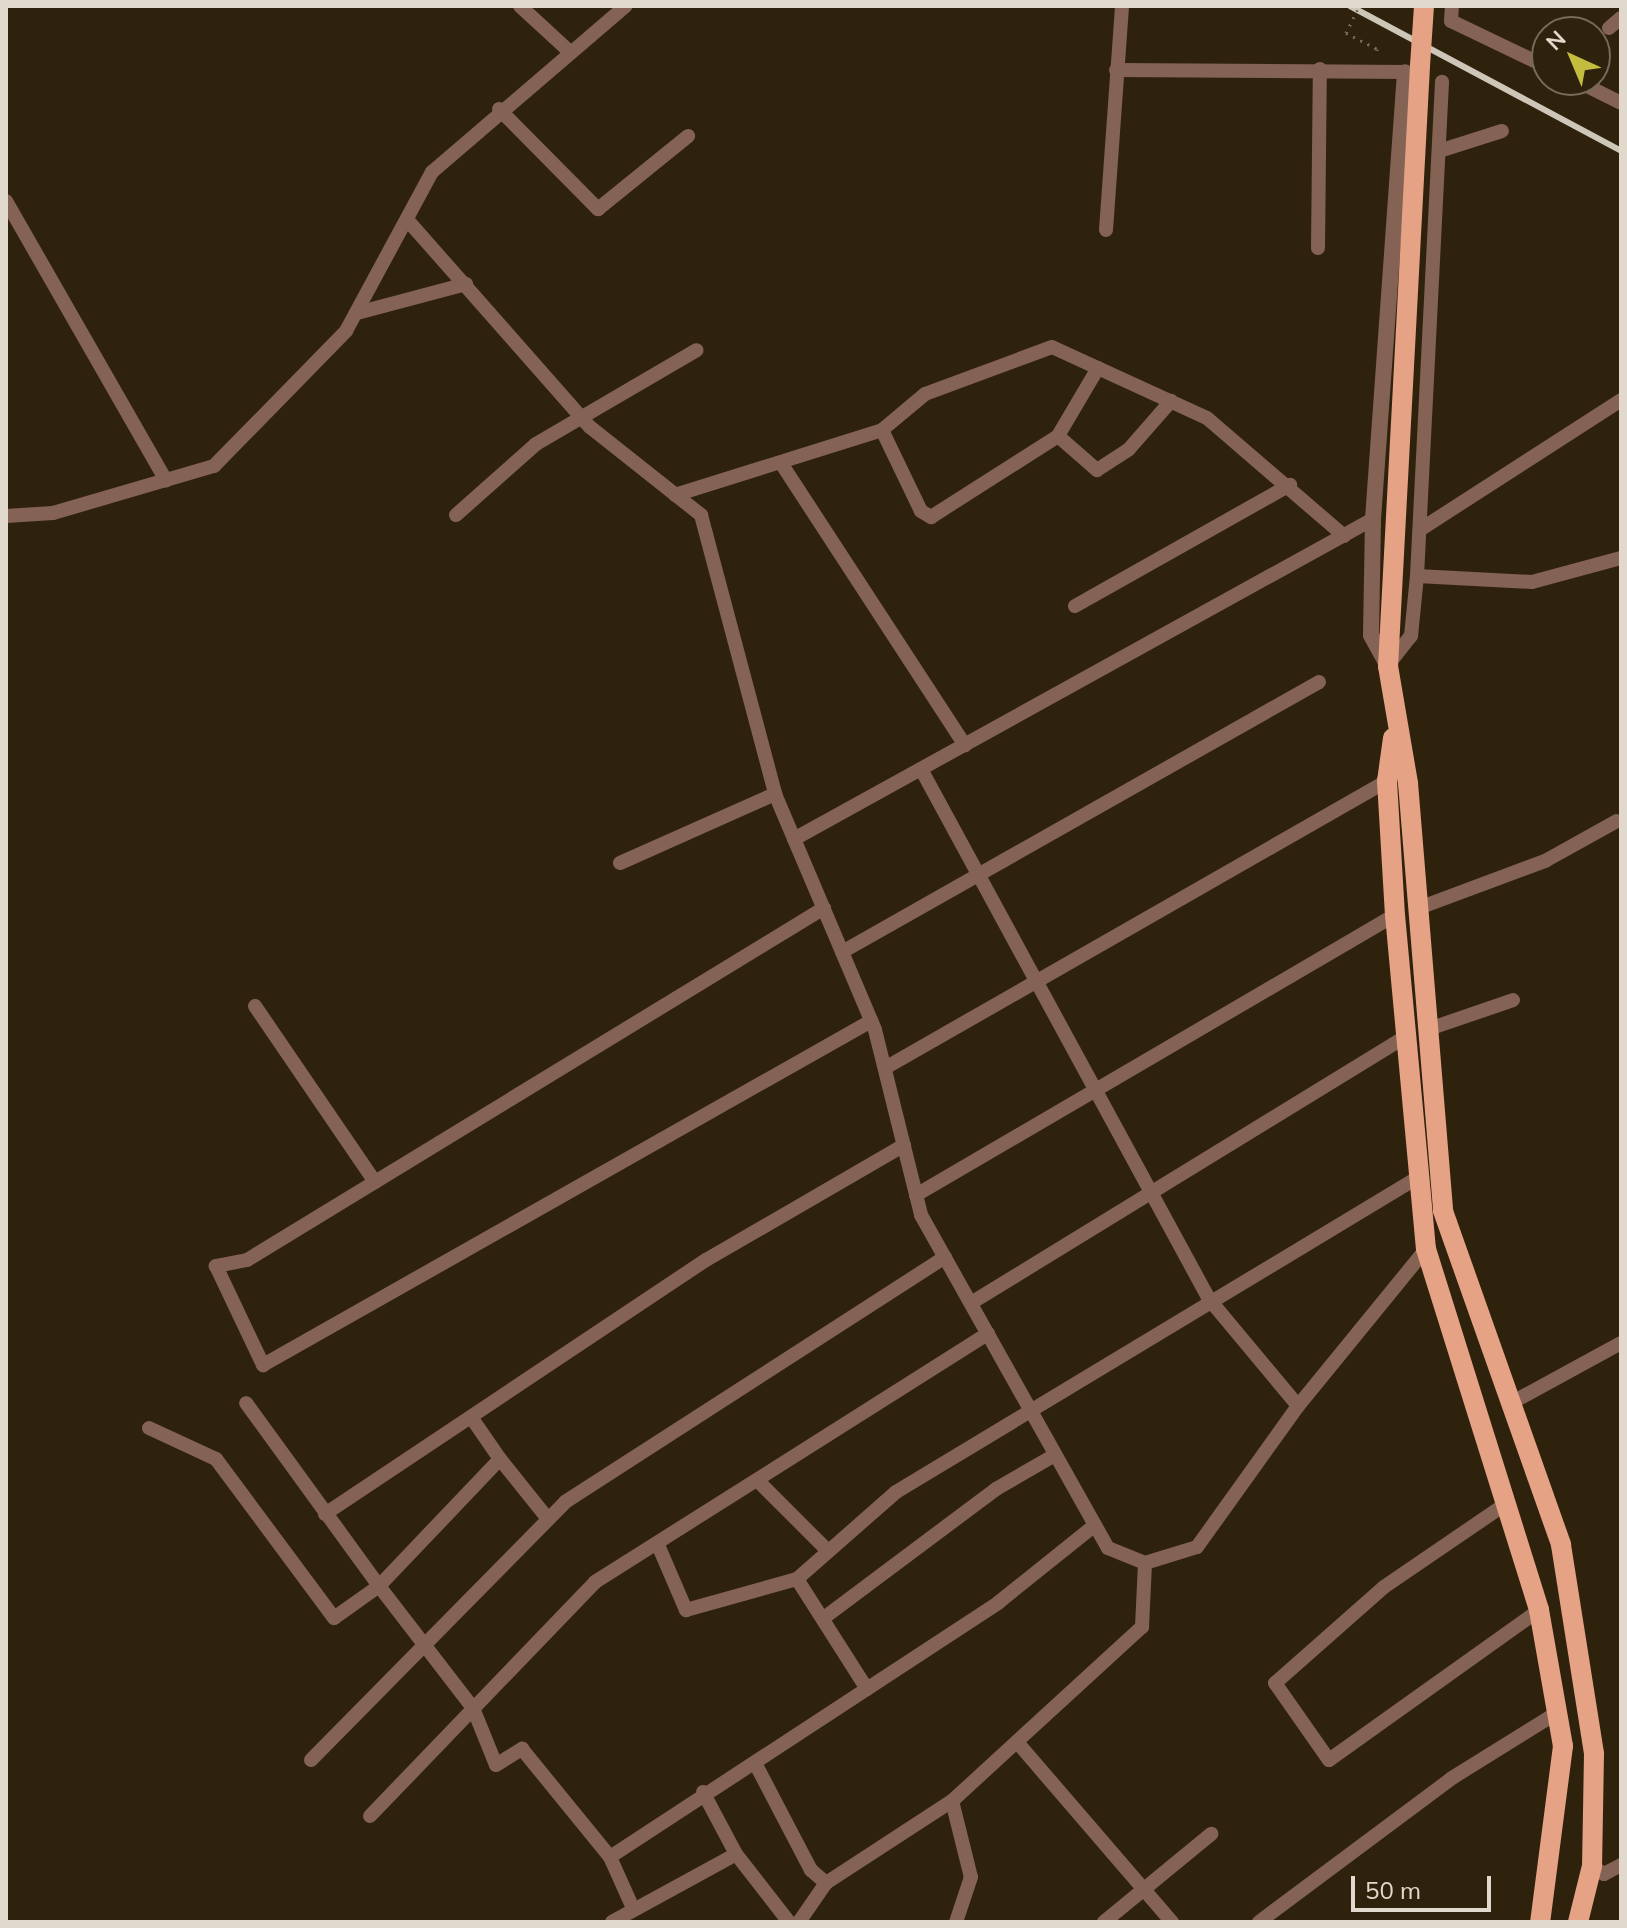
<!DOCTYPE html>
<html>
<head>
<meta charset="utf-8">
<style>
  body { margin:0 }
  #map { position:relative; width:1627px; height:1928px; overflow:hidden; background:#2f220d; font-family:Mulish,sans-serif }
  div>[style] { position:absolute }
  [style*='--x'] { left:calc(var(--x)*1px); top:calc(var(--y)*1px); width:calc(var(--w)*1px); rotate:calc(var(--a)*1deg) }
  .path>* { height:3px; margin-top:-1.5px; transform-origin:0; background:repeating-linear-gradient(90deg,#746957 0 2px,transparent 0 8px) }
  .minor>* { height:14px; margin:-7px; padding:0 7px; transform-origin:7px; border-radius:7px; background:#846355 }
  .tertiary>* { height:16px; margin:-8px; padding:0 8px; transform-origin:8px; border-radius:8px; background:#846355 }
  .primary>* { height:20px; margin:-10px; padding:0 10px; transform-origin:10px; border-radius:10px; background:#e6a285 }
  .rail>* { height:6px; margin:-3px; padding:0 3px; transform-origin:3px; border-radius:3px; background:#cec6b8 }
  .path-bridge>* { height:3px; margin-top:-1.5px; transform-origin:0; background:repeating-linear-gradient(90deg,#746957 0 2px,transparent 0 8px) }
  .primary-bridge>* { height:20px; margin:-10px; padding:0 10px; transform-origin:10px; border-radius:10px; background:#e6a285 }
  span { translate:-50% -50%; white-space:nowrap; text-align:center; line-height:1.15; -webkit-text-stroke:8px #2f220d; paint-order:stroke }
  .frame { position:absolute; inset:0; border:8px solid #e1d9cc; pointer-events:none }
  .north { position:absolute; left:1531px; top:16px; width:80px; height:80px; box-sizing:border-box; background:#2f220d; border:2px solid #766b59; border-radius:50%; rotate:316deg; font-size:22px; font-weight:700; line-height:32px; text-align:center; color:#e1d9cc }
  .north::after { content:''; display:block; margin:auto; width:28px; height:36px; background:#c4bc3e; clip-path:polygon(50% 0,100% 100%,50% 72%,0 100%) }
  .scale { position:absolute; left:1351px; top:1876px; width:140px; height:36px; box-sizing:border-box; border:4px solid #e1d9cc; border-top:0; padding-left:10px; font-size:24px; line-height:28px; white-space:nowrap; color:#e1d9cc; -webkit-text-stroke:6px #2f220d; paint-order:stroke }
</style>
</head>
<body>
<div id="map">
  <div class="path">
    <i style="--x:1346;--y:33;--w:35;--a:27"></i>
    <i style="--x:1377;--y:49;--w:7;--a:90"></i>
  </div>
  <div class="minor">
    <i style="--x:520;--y:6;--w:67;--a:42.6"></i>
    <i style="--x:1452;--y:6;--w:15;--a:94"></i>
    <i style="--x:1451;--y:21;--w:106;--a:25.6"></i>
    <i style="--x:1609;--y:28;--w:16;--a:-40"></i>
    <i style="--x:1116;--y:70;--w:289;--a:0.4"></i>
    <i style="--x:1575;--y:80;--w:51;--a:26.6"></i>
    <i style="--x:499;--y:109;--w:141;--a:45.3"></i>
    <i style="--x:598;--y:209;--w:116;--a:-39"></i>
    <i style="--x:1439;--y:151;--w:66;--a:-17.6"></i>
    <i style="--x:6;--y:201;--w:322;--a:60.2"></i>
    <i style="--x:410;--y:223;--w:272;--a:48.6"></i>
    <i style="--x:590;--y:427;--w:142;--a:38.4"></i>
    <i style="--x:701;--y:515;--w:289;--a:75.1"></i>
    <i style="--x:775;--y:794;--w:256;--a:67"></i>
    <i style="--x:875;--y:1030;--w:191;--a:76"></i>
    <i style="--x:921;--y:1215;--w:382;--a:60.7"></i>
    <i style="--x:1108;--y:1548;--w:40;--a:22"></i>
    <i style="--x:1145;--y:1563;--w:54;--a:-17.1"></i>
    <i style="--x:1197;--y:1547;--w:173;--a:-54.4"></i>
    <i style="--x:1298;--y:1406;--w:203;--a:-50.8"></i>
    <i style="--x:1106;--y:230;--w:225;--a:-85.9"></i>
    <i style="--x:1318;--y:248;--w:179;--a:-89.4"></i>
    <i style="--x:357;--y:313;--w:113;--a:-14.9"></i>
    <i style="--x:1098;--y:368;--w:79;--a:120.5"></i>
    <i style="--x:1058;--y:436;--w:52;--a:41.1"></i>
    <i style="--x:1097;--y:470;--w:38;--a:-33"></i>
    <i style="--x:1129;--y:449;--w:64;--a:-48.8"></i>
    <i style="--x:882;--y:430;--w:90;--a:64.3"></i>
    <i style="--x:921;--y:511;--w:12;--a:31"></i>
    <i style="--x:931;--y:517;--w:151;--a:-32.5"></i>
    <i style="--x:781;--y:463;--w:337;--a:56.9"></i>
    <i style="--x:675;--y:495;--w:217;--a:-17.4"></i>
    <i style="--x:882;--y:430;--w:56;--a:-39.9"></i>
    <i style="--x:925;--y:394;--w:135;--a:-20.3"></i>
    <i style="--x:1052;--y:347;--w:170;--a:24.6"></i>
    <i style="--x:1207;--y:418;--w:181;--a:40.7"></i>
    <i style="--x:456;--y:515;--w:107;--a:-41.6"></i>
    <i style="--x:536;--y:444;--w:186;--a:-30.3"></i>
    <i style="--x:6;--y:516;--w:47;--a:-3.7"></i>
    <i style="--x:53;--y:513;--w:168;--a:-16.3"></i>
    <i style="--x:214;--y:466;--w:189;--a:-45.6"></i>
    <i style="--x:346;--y:331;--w:181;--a:-61.6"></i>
    <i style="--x:432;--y:172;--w:255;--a:-40.6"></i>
    <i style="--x:1421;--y:529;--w:238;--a:-32.8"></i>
    <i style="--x:1417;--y:576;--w:115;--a:3"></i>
    <i style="--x:1532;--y:582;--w:92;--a:-15.1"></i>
    <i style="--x:1075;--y:606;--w:247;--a:-29.4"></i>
    <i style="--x:1388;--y:665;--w:37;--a:-52"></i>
    <i style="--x:1411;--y:636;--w:60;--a:-84.3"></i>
    <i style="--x:1417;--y:576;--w:495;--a:-87.1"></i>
    <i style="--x:921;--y:769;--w:603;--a:61.48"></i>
    <i style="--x:1209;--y:1299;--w:139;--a:50.2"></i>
    <i style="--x:794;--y:839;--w:662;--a:-28.93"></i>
    <i style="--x:620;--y:863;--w:170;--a:-24"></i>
    <i style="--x:824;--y:908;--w:676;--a:148.61"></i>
    <i style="--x:247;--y:1260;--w:32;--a:169"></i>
    <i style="--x:216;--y:1266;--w:110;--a:64.6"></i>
    <i style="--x:263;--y:1365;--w:699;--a:-29.5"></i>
    <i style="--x:1416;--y:909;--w:138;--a:-20.4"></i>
    <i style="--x:1545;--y:861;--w:82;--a:-29.1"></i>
    <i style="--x:842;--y:952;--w:548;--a:-29.51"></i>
    <i style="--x:255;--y:1006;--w:213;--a:55.7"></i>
    <i style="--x:1426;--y:1030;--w:92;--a:-19"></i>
    <i style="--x:885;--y:1068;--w:578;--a:-29.76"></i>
    <i style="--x:916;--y:1195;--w:555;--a:-30.31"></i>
    <i style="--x:971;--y:1303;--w:509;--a:-31.5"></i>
    <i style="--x:1511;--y:1403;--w:125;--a:-28.6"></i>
    <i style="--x:471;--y:1417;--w:51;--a:55.4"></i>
    <i style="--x:500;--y:1459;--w:175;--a:133.6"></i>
    <i style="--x:379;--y:1586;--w:154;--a:52.4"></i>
    <i style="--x:473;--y:1708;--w:61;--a:68"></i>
    <i style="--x:496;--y:1765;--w:31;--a:-32"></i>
    <i style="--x:522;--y:1749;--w:139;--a:50.8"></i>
    <i style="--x:149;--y:1428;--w:74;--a:24.8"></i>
    <i style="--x:216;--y:1459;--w:198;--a:53.4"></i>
    <i style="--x:334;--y:1618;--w:55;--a:-35.4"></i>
    <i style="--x:379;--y:1586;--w:226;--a:-126"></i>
    <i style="--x:500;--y:1459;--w:77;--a:51.3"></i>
    <i style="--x:759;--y:1482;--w:98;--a:45"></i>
    <i style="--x:1507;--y:1503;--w:149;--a:145.7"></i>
    <i style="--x:1384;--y:1587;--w:145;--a:138.6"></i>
    <i style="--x:1275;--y:1683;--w:94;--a:55"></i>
    <i style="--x:1329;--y:1760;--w:258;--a:-35.5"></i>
    <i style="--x:325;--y:1514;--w:458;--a:-33.7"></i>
    <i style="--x:706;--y:1260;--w:229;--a:-30.1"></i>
    <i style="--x:658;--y:1545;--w:71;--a:66.7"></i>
    <i style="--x:686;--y:1610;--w:115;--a:-15.6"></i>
    <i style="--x:825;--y:1617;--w:214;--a:-36.8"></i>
    <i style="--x:996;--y:1489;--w:68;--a:-30"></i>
    <i style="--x:867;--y:1689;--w:130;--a:-122.5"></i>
    <i style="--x:797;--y:1579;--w:132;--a:-41.3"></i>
    <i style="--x:896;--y:1492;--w:608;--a:-31.08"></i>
    <i style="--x:1017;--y:1742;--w:238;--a:49.3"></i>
    <i style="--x:311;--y:1760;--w:362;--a:-45.4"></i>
    <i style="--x:565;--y:1502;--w:452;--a:-32.8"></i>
    <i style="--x:755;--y:1763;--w:121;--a:62.4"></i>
    <i style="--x:811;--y:1870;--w:20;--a:41"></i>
    <i style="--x:703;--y:1792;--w:70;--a:62"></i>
    <i style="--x:736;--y:1854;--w:86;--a:52.1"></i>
    <i style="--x:952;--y:1801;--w:78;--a:76"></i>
    <i style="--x:971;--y:1877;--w:47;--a:108.4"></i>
    <i style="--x:370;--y:1816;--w:325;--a:-46.1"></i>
    <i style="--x:595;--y:1582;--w:465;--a:-32.3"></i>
    <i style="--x:1592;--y:1866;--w:14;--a:34"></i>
    <i style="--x:1604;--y:1874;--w:19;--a:-28"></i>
    <i style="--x:632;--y:1906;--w:54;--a:-114.2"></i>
    <i style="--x:610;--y:1857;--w:465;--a:-33.2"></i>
    <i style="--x:999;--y:1602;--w:123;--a:-38.7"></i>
    <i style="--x:612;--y:1922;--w:141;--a:-28.7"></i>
    <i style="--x:799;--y:1922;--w:47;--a:-55.3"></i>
    <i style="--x:826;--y:1883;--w:150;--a:-33.1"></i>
    <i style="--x:952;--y:1801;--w:258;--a:-42.5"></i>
    <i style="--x:1142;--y:1627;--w:64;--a:-87.3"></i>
    <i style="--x:1104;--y:1922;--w:139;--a:-39.4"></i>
    <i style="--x:1259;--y:1922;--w:241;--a:-36.7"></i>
    <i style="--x:1452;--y:1778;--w:125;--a:-31.9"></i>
  </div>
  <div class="tertiary">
    <i style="--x:1388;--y:666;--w:35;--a:-119"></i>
    <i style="--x:1371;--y:635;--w:116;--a:-89"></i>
    <i style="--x:1373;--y:519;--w:448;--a:-85.9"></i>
  </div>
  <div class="primary">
    <i style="--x:1420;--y:66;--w:601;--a:93.05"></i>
    <i style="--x:1388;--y:666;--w:119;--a:80.3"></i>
    <i style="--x:1408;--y:783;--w:429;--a:85.3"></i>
    <i style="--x:1443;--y:1211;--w:354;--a:70.5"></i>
    <i style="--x:1561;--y:1545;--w:212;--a:81"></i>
    <i style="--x:1594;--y:1754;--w:112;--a:91"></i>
    <i style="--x:1592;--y:1866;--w:58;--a:104"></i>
    <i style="--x:1393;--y:738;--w:43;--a:97.9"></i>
    <i style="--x:1387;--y:781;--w:134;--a:86.6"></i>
    <i style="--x:1395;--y:915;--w:335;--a:84.7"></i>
    <i style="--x:1426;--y:1249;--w:378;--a:72.6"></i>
    <i style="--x:1539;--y:1610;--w:138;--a:80"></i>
    <i style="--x:1563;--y:1746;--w:177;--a:97.4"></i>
  </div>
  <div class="rail">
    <i style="--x:1350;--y:6;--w:307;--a:28.1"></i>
  </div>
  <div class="path-bridge">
    <i style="--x:1346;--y:33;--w:30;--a:-64"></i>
  </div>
  <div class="primary-bridge">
    <i style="--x:1420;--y:66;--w:60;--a:-86.2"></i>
  </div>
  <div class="frame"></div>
  <div class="north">N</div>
  <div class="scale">50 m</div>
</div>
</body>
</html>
